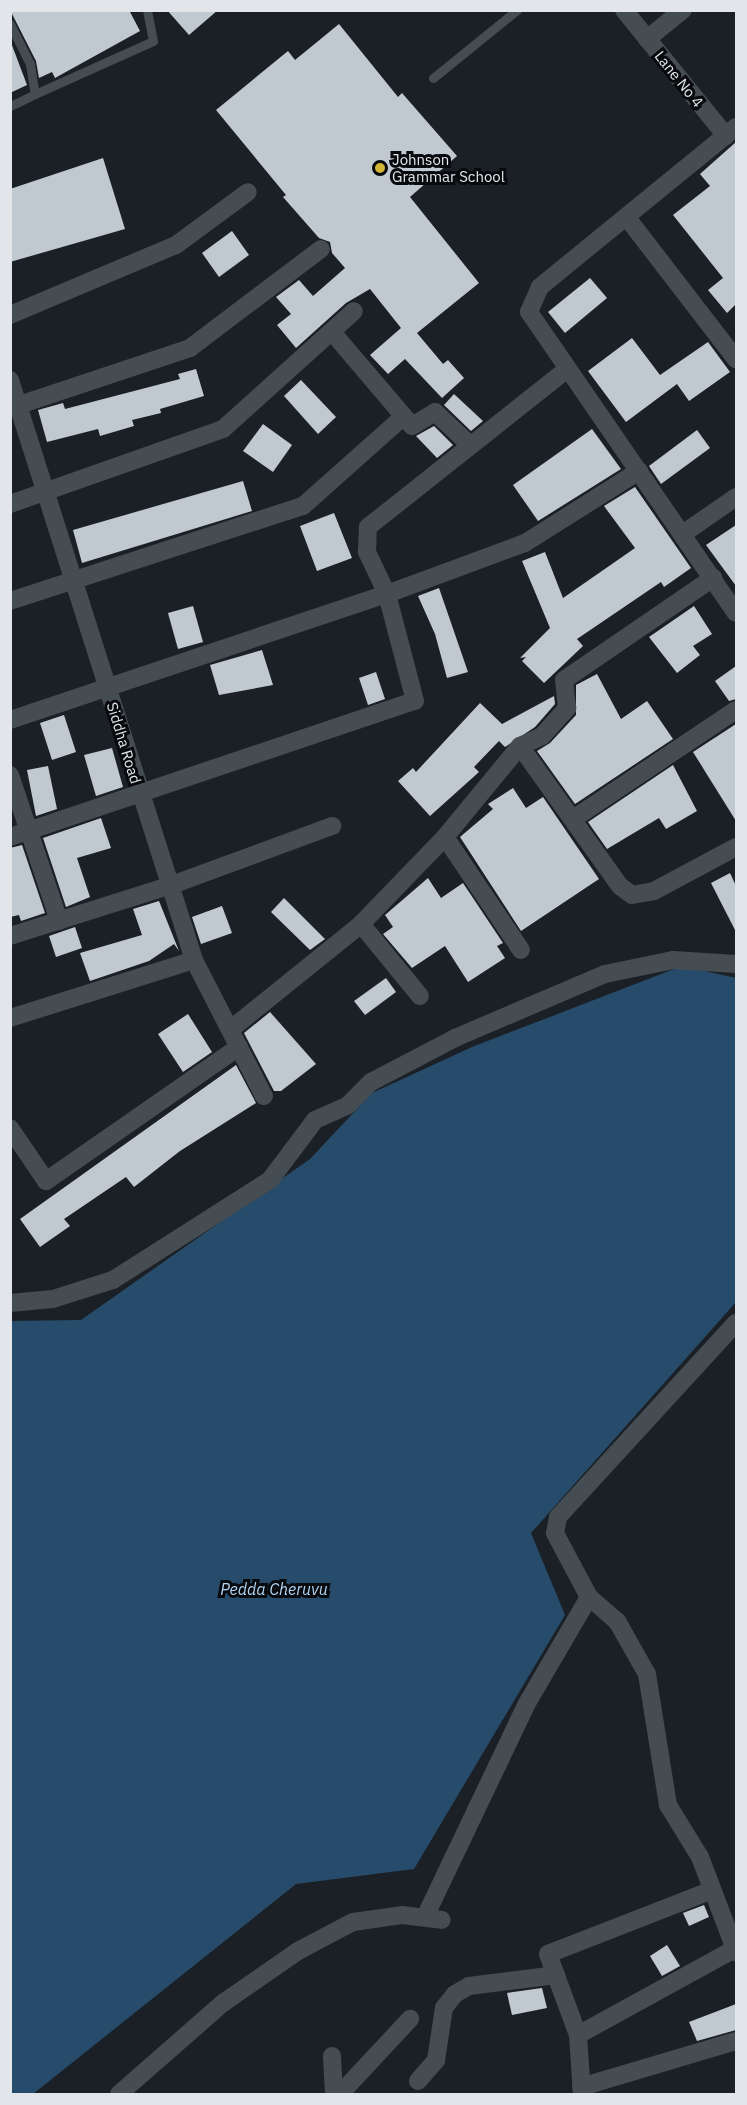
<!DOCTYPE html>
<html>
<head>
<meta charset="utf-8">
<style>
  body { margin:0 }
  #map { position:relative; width:747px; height:2105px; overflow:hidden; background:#1a2025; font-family:"IBM Plex Sans",sans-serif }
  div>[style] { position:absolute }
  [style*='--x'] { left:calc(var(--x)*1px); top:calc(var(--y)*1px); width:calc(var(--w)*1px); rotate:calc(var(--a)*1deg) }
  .water>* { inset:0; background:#274c6b }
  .building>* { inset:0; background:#c1c9d0 }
  .lane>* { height:9px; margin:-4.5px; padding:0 4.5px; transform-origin:4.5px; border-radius:4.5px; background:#454c52 }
  .street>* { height:18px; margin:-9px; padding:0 9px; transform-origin:9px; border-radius:9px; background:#454c52 }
  .dots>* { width:16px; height:16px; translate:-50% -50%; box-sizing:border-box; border:3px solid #07090c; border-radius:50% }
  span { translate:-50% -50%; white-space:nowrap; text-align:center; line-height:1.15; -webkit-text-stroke:6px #07090c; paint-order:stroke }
  .street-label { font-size:15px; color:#e2e6ea }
  .poi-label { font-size:15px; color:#e2e6ea }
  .left { translate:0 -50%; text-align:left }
  .water-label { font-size:16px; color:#b0d4f4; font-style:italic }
  .frame { position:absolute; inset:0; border:12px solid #e2e6ea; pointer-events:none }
</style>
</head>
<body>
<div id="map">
  <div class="water">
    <i style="clip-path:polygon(682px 966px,736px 978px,736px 1302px,531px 1533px,565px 1615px,414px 1869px,296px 1884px,33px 2094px,10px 2094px,10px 1321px,81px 1320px,310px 1159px,372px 1093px,472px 1047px)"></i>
  </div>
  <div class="building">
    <i style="clip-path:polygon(10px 10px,129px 10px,140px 31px,64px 73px,55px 78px,52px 72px,39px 78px,36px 61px)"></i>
    <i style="clip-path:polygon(167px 10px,218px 10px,189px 35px)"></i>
    <i style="clip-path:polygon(339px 24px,398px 97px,402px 93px,457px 156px,410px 197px,479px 283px,417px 333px,443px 364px,448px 360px,464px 378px,442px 398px,405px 359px,388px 374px,370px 355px,401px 328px,370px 289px,346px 303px,296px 348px,277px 325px,291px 314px,276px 297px,299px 280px,313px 296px,345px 268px,332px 253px,330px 242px,319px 238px,283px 197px,286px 195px,216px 110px,288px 51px,295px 60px)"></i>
    <i style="clip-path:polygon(10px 40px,27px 85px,10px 93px)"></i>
    <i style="clip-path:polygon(736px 142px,736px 304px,727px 313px,708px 290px,723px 278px,673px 215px,710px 186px,700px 174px)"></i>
    <i style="clip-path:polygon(103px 158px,125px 229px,10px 262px,10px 189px)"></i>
    <i style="clip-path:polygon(232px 231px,249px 255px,219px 277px,202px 253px)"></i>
    <i style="clip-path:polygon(590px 278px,607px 298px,565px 333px,548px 312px)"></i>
    <i style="clip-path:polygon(632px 338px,660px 375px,708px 342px,730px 372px,689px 401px,677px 384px,626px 422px,588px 371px)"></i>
    <i style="clip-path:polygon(196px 369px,204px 396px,160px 409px,161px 413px,132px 420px,134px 426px,100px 436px,98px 429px,47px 442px,38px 410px,63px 403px,65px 409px,180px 379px,178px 374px)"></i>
    <i style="clip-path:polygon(301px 380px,336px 417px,318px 434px,284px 396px)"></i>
    <i style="clip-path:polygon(454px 394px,483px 421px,471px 431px,444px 405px)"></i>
    <i style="clip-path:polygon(263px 424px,292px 445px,273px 472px,243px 451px)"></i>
    <i style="clip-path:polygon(434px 426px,453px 445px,437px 458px,416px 436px)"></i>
    <i style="clip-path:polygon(592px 429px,621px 469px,538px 521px,513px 485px)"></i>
    <i style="clip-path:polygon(697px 430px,710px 448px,661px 484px,649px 466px)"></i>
    <i style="clip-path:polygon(243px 481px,252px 511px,82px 563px,73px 530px)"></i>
    <i style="clip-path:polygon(635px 487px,691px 568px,664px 587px,661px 582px,577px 639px,583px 646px,544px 683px,522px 661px,526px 657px,520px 658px,550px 628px,522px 561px,545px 552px,563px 598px,635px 548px,604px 506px)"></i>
    <i style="clip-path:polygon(334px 513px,352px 558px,317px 571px,300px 526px)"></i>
    <i style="clip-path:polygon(736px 525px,736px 586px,706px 545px)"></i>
    <i style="clip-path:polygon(439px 588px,468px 672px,447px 678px,435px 634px,418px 596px)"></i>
    <i style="clip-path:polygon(193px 606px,203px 642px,178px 649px,168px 613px)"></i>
    <i style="clip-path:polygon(694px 606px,712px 634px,693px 646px,700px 655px,677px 673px,649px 637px)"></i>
    <i style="clip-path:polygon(262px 650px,273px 685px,219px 695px,210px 665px)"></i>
    <i style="clip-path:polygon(736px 666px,736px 699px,729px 701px,715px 681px)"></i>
    <i style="clip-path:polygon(376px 672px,385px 699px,368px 705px,359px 678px)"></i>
    <i style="clip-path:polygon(597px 674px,621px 719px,647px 701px,673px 739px,575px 804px,537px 751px,550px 743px,576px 715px,576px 685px)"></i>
    <i style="clip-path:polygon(554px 696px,555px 704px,535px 727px,505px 747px,499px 741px,474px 767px,479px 772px,430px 816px,398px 781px,413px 768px,416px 772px,480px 703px,502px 724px)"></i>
    <i style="clip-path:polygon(64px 715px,76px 752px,52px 760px,40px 723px)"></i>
    <i style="clip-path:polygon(736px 724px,736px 821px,693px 752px)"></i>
    <i style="clip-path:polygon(112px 748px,123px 787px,96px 796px,84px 755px)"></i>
    <i style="clip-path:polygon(673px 765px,697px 811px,666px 829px,659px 818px,607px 849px,588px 822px)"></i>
    <i style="clip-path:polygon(48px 766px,57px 809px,36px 816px,27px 770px)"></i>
    <i style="clip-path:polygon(513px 788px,526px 808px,543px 797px,599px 879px,521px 931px,460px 837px,493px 809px,488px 804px)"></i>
    <i style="clip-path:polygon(101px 818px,111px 848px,77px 858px,90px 897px,66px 907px,43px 838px)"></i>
    <i style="clip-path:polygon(22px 845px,45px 913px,21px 921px,19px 915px,10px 917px,10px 848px)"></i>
    <i style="clip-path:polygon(730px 873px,736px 886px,736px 932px,711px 883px)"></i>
    <i style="clip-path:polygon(428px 878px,441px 898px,463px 883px,503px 943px,497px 946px,505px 958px,468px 982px,445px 946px,412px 968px,383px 934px,393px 927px,385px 915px)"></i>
    <i style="clip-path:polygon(284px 898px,325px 939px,310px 950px,271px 912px)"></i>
    <i style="clip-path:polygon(159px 901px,179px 951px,174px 944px,149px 961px,90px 981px,80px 953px,142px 935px,133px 909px)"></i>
    <i style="clip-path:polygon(222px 906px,232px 933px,201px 944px,192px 917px)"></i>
    <i style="clip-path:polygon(75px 927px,82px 948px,56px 957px,49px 936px)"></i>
    <i style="clip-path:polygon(386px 978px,396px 992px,365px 1015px,354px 1001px)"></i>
    <i style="clip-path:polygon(270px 1012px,316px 1064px,281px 1091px,274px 1091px,244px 1033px)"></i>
    <i style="clip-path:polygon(188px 1014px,212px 1052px,183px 1072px,158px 1034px)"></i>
    <i style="clip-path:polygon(236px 1065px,256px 1103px,180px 1151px,134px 1187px,126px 1177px,64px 1219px,70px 1226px,40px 1247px,20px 1219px)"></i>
    <i style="clip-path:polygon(704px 1905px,709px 1917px,689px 1926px,683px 1913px)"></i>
    <i style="clip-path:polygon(667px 1945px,680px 1966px,662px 1976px,650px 1956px)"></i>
    <i style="clip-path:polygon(542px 1988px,547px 2008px,512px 2015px,507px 1993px)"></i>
    <i style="clip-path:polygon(736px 2004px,736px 2030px,697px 2041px,689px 2022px)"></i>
  </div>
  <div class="lane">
    <i style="--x:10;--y:24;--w:45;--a:63.4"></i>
    <i style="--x:30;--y:64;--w:30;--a:81"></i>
    <i style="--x:35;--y:94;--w:28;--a:154"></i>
    <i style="--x:433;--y:78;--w:108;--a:-39"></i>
    <i style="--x:35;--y:94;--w:129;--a:-24.2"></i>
    <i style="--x:153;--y:41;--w:32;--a:-101"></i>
  </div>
  <div class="street">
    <i style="--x:624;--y:10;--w:162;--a:51"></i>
    <i style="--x:647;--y:39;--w:46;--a:-38.9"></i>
    <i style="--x:736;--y:127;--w:253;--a:140.8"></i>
    <i style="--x:540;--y:287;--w:27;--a:114"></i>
    <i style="--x:529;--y:312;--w:365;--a:55.5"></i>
    <i style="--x:628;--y:219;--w:177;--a:52.4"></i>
    <i style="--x:10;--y:315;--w:180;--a:-22.9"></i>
    <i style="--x:176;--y:245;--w:89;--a:-36.4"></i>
    <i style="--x:332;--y:332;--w:123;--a:49.6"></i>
    <i style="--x:412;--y:426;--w:27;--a:-31"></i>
    <i style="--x:435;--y:412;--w:47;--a:43.3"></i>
    <i style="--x:10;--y:380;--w:608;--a:72.4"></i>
    <i style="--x:194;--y:960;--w:153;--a:62.8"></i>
    <i style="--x:10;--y:408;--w:190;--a:-18.4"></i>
    <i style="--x:190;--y:348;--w:164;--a:-37.1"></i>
    <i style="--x:10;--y:504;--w:226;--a:-19.4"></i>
    <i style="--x:223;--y:429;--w:176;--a:-42"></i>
    <i style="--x:684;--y:533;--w:63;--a:-34.7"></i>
    <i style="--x:10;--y:601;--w:308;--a:-18"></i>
    <i style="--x:303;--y:506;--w:134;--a:-41.7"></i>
    <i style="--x:10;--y:720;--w:397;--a:-18.5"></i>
    <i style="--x:387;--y:594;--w:147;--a:-20.3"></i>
    <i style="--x:525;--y:543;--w:135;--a:-32.3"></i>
    <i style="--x:520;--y:746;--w:172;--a:54.5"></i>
    <i style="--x:620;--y:886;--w:15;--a:37"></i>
    <i style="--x:632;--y:895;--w:22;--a:-10"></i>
    <i style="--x:654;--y:891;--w:93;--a:-28.2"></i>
    <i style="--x:10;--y:775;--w:154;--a:71.4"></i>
    <i style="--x:573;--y:819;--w:196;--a:-33.8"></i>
    <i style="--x:10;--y:837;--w:427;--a:-18.6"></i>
    <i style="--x:415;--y:701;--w:111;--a:-104.7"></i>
    <i style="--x:387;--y:594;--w:47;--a:-115.5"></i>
    <i style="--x:367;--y:552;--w:25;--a:-88"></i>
    <i style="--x:368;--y:527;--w:254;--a:-38.4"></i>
    <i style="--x:445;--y:837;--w:136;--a:56.1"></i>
    <i style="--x:361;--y:924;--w:93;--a:50.7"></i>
    <i style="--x:10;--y:936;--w:167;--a:-17.5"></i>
    <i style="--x:169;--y:886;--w:174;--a:-20.2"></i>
    <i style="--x:10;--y:1018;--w:193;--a:-17.5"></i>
    <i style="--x:231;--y:1029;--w:167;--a:-38.9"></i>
    <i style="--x:361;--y:924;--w:121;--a:-46"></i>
    <i style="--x:445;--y:837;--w:118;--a:-50.5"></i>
    <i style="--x:520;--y:746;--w:24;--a:-24"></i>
    <i style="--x:542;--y:736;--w:38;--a:-48"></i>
    <i style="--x:567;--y:708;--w:28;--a:-96"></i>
    <i style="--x:564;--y:680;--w:181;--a:-34.4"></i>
    <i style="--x:10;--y:1128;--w:64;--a:55.8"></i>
    <i style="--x:46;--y:1181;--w:235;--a:-34.8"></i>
    <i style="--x:10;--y:1303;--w:43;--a:-5.3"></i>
    <i style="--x:53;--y:1299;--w:63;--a:-17.6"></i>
    <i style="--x:113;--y:1280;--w:186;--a:-32.5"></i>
    <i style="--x:270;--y:1180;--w:75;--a:-53.1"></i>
    <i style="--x:315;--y:1120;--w:36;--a:-24"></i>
    <i style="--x:348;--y:1105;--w:33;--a:-45"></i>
    <i style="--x:371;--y:1082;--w:95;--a:-27.6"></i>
    <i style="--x:455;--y:1038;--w:163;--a:-23.1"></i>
    <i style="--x:605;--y:974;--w:69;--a:-11.6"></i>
    <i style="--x:673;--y:960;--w:63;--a:3.6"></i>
    <i style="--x:589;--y:1597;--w:37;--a:41"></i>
    <i style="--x:617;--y:1621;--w:61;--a:60.5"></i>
    <i style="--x:647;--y:1674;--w:133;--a:80.9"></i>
    <i style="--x:668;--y:1805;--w:61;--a:58.4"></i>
    <i style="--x:700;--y:1857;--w:102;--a:69.2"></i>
    <i style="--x:425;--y:1917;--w:235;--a:-64.5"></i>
    <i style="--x:526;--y:1705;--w:125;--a:-59.7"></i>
    <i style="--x:589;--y:1597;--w:72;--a:-118"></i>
    <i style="--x:555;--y:1533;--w:16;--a:-79"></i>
    <i style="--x:558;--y:1517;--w:263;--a:-47.5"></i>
    <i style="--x:578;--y:2035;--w:180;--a:-28.8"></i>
    <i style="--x:332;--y:2056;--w:38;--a:87"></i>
    <i style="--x:418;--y:2081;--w:28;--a:-49"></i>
    <i style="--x:436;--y:2060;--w:53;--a:-81.3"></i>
    <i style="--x:444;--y:2008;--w:18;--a:-52"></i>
    <i style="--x:455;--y:1994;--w:16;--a:-30"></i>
    <i style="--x:469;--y:1986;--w:88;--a:-7.2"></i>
    <i style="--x:581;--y:2087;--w:162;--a:-16.5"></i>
    <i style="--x:119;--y:2094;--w:138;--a:-41.2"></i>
    <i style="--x:223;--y:2003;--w:91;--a:-34.7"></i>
    <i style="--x:298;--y:1951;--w:62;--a:-27.8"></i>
    <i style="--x:353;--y:1922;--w:49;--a:-8.1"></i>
    <i style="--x:402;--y:1915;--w:40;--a:7.1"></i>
    <i style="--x:340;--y:2094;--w:103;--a:-47"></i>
    <i style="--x:582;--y:2094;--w:59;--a:-93.9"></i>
    <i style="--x:578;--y:2035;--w:86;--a:-110.3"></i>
    <i style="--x:548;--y:1954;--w:176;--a:-21.3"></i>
  </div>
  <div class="dots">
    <i style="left:380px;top:168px;background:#d3b635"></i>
  </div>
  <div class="street-label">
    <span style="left:679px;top:79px;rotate:51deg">Lane No 4</span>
    <span style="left:124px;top:743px;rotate:73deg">Siddha Road</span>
  </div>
  <div class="poi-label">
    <span class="left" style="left:392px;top:168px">Johnson<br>Grammar School</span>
  </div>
  <div class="water-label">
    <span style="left:274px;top:1589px">Pedda Cheruvu</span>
  </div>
  <div class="frame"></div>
</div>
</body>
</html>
